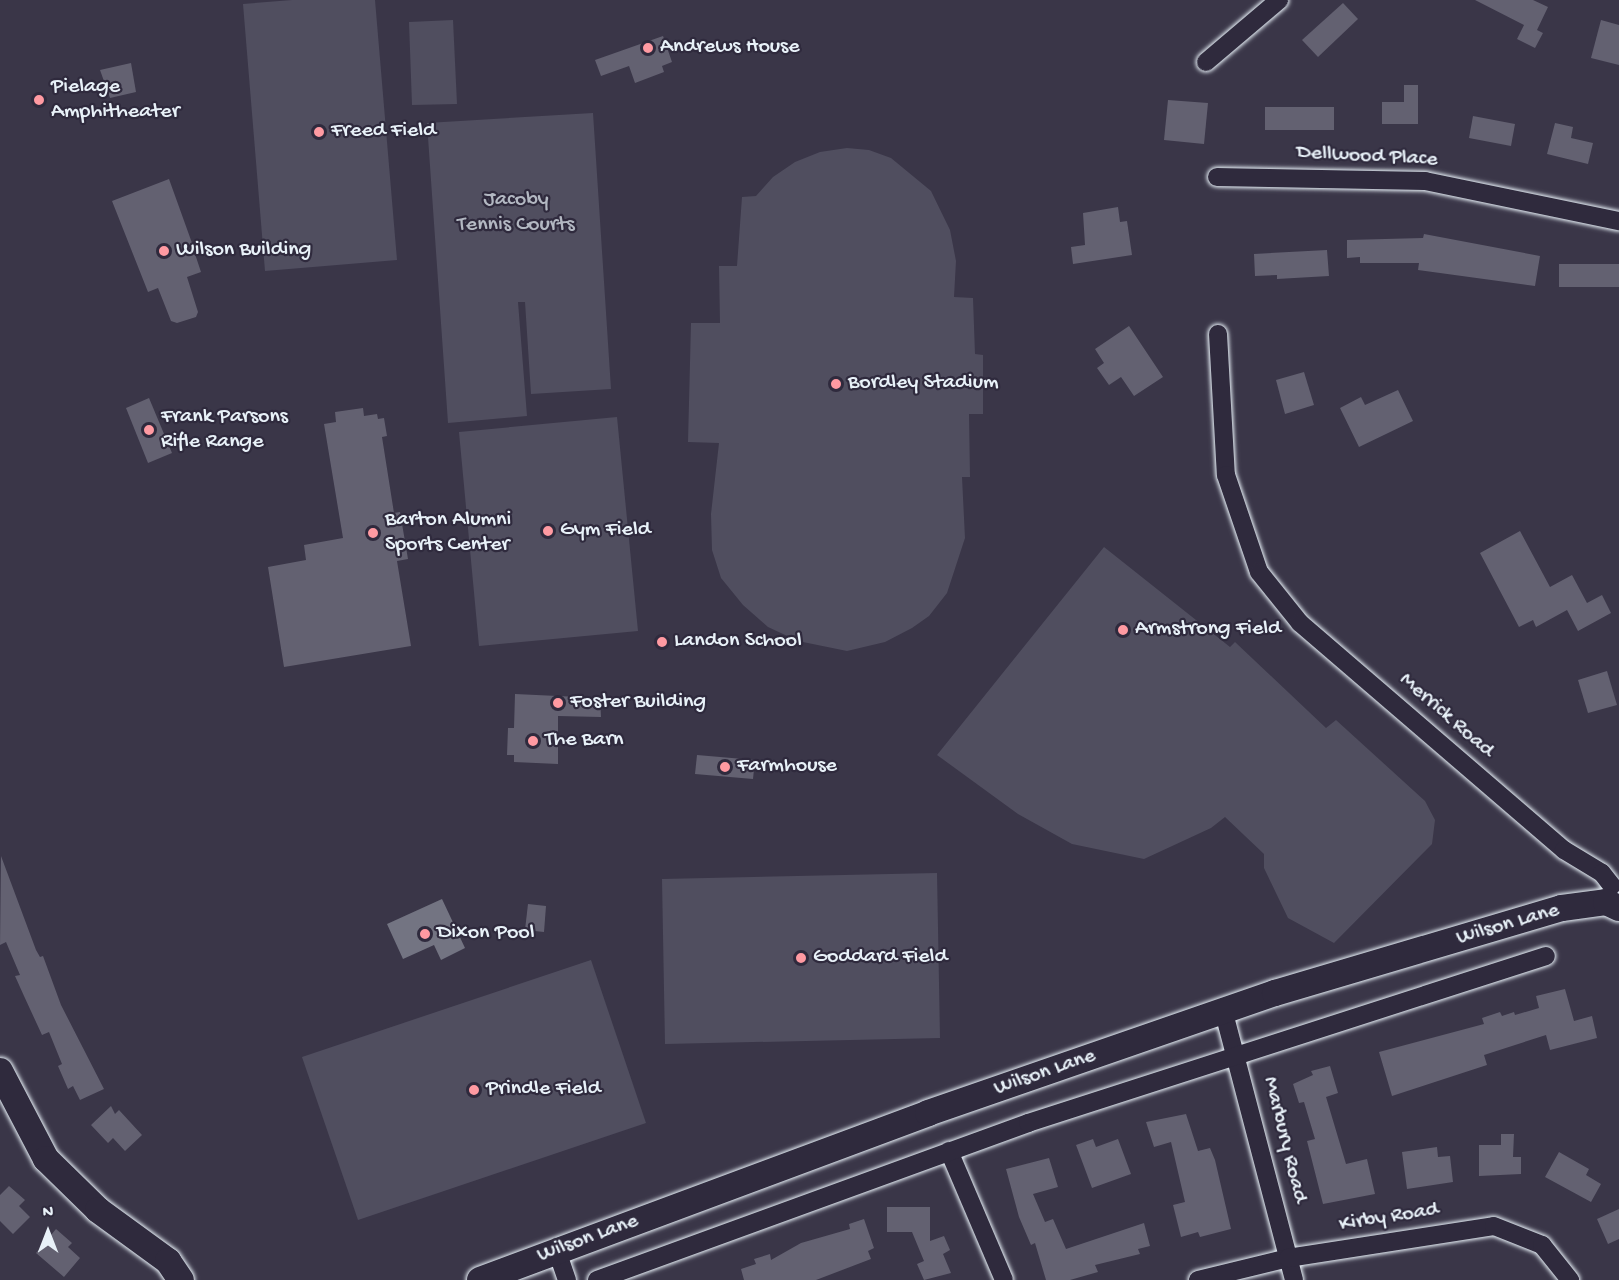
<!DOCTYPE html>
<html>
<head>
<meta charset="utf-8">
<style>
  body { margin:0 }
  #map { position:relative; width:1619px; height:1280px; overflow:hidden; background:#3a3648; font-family:"Gochi Hand",sans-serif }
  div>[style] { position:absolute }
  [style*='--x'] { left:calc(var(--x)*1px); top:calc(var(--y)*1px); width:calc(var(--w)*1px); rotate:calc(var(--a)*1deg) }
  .green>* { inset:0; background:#504e5f }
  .water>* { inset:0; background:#737482 }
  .building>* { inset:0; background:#636171 }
  .roads { filter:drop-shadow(0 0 2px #e8f1f8) drop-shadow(0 0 2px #e8f1f8) }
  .street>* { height:18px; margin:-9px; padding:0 9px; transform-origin:9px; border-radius:9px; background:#2f2a3d }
  .secondary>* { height:26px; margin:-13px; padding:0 13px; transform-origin:13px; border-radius:13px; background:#2f2a3d }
  .dots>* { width:16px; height:16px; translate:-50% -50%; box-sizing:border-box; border:3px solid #2f2a3d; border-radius:50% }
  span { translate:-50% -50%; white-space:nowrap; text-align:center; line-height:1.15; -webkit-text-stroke:4.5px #2f2a3d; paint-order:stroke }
  .poi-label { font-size:22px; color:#e8f1f8 }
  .left { translate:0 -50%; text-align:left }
  .street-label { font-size:22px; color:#e8f1f8 }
  .park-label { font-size:22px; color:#b3b8c2 }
  .north { position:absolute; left:18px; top:1202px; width:60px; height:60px; -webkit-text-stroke:4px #2f2a3d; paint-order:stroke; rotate:0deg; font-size:16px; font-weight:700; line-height:24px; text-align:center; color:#e8f1f8 }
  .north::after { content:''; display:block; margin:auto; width:21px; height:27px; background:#e8f1f8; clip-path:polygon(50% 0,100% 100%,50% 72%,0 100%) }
</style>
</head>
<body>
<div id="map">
  <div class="green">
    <i style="clip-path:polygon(292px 0,375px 0,397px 260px,265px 271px,243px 4px)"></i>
    <i style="clip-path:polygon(453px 20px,457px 104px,412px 105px,409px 22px)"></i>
    <i style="clip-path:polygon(593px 113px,611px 389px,531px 394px,525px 302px,518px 302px,527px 416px,448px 423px,427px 123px)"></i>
    <i style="clip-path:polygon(847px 148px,869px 150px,891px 158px,931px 191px,950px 230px,956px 261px,954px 297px,973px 298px,975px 354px,983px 355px,983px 414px,969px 414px,970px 477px,962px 477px,965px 538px,947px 593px,929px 616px,912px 628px,885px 642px,847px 651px,798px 641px,768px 627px,743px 605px,721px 578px,712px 550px,711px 514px,719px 443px,688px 442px,691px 323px,720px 323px,719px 266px,737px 266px,742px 197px,756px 196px,773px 177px,795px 162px,820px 152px)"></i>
    <i style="clip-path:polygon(617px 417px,638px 631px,479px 646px,459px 432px)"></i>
    <i style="clip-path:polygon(1104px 547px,1230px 647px,1235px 642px,1326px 728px,1336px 720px,1425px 801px,1435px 820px,1432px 844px,1334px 943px,1288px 918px,1264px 868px,1264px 854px,1225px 817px,1211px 828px,1144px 859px,1072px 844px,1018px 814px,937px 755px)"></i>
    <i style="clip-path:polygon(937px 873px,940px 1038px,665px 1044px,662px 879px)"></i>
    <i style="clip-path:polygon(591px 960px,646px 1123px,358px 1220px,302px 1057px)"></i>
  </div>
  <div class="water">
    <i style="clip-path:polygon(442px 899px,465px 948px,441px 960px,434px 945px,403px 959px,387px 924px)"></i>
  </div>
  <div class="building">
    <i style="clip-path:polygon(1475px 0,1533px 0,1548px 7px,1537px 30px,1543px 33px,1535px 48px,1517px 39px,1524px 25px)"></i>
    <i style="clip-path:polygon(1343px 3px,1358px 19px,1318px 57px,1302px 40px)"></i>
    <i style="clip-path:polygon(1601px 20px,1619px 25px,1619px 65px,1591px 58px)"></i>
    <i style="clip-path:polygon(663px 36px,672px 62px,662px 66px,664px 72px,635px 83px,629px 66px,601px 76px,595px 60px)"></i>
    <i style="clip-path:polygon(131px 63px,136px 92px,110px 98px,100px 70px)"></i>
    <i style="clip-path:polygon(1404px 85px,1418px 85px,1418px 124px,1382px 124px,1382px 102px,1404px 102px)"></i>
    <i style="clip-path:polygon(1168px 100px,1208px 103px,1204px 144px,1164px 140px)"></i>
    <i style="clip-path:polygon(1265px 107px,1334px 107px,1334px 130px,1265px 130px)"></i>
    <i style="clip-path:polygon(1473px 116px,1515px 124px,1511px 146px,1469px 138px)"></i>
    <i style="clip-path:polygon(1555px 123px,1573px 127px,1571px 138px,1593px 143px,1588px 164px,1547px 154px)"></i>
    <i style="clip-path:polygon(169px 179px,192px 243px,202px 245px,194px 251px,201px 272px,187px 277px,198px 312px,196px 317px,177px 323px,171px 321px,158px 288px,148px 292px,112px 201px)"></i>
    <i style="clip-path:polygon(1118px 207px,1120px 222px,1127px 221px,1132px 255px,1073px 264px,1071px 247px,1085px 245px,1083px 213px)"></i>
    <i style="clip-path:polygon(1424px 234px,1540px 256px,1535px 286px,1418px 270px,1419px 263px,1360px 263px,1360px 257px,1347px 258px,1347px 240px,1423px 238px)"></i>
    <i style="clip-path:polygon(1327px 250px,1329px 276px,1277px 279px,1277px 275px,1255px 276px,1254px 254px)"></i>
    <i style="clip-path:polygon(1559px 264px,1619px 264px,1619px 287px,1559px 287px)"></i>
    <i style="clip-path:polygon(1129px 326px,1163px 377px,1134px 396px,1121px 377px,1109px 385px,1097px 368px,1104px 363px,1095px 349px)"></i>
    <i style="clip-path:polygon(1304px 372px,1314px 405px,1285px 414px,1276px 380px)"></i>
    <i style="clip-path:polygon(1398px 390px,1413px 421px,1359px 447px,1340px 408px,1361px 397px,1365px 405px)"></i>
    <i style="clip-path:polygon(149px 398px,172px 453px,148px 463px,126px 408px)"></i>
    <i style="clip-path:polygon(363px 408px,364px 416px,377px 414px,378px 419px,384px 418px,387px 436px,382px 437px,394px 513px,400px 512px,408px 559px,397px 561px,411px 646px,284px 667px,268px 567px,306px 560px,304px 545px,343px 538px,324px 424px,336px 422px,335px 412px)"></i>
    <i style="clip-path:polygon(1520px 531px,1550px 587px,1572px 575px,1587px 603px,1602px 595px,1611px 613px,1578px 631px,1567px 610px,1536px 627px,1533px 620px,1519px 627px,1480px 553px)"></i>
    <i style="clip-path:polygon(1607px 671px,1617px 705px,1588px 713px,1578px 680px)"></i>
    <i style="clip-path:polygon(515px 694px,600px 698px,601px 717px,558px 716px,558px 764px,514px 762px,514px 755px,507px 755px,508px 728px,514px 728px)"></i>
    <i style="clip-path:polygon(697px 755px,755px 760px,753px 779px,695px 774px)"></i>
    <i style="clip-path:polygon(1px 856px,36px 950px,40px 957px,43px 956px,61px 1005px,104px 1089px,80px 1100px,73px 1086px,68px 1089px,58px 1066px,62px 1064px,49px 1032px,42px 1035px,24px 996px,15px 976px,20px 975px,6px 942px,0 945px)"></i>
    <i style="clip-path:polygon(528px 904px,546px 906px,544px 932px,525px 930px)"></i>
    <i style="clip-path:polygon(1565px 989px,1574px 1021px,1592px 1016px,1597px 1038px,1550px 1050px,1546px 1035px,1484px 1055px,1487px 1065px,1392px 1096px,1379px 1052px,1484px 1024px,1482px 1018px,1500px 1012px,1502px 1016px,1514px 1012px,1515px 1015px,1539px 1008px,1536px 996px)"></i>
    <i style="clip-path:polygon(1330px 1066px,1338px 1093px,1326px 1097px,1346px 1164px,1367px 1159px,1375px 1194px,1323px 1204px,1307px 1141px,1315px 1139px,1304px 1102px,1299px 1103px,1293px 1084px,1313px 1075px,1311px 1071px)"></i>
    <i style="clip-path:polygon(111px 1106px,115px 1114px,119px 1110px,142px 1135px,125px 1151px,113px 1138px,108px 1143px,91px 1125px)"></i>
    <i style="clip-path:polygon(1186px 1114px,1198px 1151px,1210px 1148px,1215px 1160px,1231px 1229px,1200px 1237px,1198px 1232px,1181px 1237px,1173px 1205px,1185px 1202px,1171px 1142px,1154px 1147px,1146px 1122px)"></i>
    <i style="clip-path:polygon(1501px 1134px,1514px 1134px,1513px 1157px,1521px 1157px,1521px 1174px,1479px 1176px,1479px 1145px,1501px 1145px)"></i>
    <i style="clip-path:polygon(1093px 1139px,1096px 1147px,1118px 1139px,1131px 1174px,1092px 1188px,1076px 1145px)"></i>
    <i style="clip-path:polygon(1437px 1147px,1438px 1157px,1450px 1156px,1453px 1182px,1407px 1189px,1402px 1152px)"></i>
    <i style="clip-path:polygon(1559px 1152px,1589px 1169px,1586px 1175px,1601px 1184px,1591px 1202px,1545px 1177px)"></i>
    <i style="clip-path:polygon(1049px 1158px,1058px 1187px,1033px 1194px,1045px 1222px,1053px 1219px,1066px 1249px,1144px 1223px,1150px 1246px,1138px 1249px,1140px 1254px,1095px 1265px,1098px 1272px,1070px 1280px,1046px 1280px,1035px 1243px,1031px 1245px,1019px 1217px,1006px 1169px)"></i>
    <i style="clip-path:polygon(9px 1186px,25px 1200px,19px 1206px,30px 1217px,13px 1234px,0 1221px,0 1195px)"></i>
    <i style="clip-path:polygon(887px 1207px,930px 1207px,930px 1241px,944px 1236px,950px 1250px,943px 1254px,951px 1273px,924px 1280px,917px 1264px,924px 1261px,912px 1232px,887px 1232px)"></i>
    <i style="clip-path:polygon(1619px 1209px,1619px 1239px,1608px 1244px,1597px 1219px)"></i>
    <i style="clip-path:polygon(864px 1219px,874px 1248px,868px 1251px,871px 1259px,816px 1280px,744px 1280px,741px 1269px,756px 1264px,754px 1259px,770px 1254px,771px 1260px,801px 1243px,850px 1229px,849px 1224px)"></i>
    <i style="clip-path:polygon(56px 1229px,72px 1243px,68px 1247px,80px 1258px,64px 1277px,36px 1253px)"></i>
  </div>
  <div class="roads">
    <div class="street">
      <i style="--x:1206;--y:62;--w:96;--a:-40.3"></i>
      <i style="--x:1217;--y:177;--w:208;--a:1.1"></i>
      <i style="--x:1425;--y:181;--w:198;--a:11.7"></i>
      <i style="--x:1218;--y:334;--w:141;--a:86.8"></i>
      <i style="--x:1226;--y:475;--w:102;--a:71.2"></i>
      <i style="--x:1259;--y:572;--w:65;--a:51.2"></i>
      <i style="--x:1300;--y:623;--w:348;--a:40.7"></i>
      <i style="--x:1564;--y:850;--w:44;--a:31.2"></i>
      <i style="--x:1602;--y:873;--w:16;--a:52"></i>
      <i style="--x:1224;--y:1013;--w:276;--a:75.3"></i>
      <i style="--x:949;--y:1151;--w:140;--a:66.9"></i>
      <i style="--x:557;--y:1251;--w:31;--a:71"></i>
      <i style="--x:597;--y:1280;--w:459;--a:-20"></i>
      <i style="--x:1028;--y:1123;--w:544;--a:-17.87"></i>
      <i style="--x:1198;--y:1280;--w:93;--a:-13.7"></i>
      <i style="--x:1288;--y:1258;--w:208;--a:-8.8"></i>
      <i style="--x:1494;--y:1226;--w:52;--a:21.6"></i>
      <i style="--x:1542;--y:1245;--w:45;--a:51.3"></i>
    </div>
    <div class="secondary">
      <i style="--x:0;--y:1071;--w:99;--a:62.4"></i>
      <i style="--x:46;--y:1159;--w:73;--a:44.4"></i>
      <i style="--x:98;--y:1210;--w:87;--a:36.1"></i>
      <i style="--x:168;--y:1261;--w:23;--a:56"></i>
      <i style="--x:480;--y:1280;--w:478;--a:-20.4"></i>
      <i style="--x:928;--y:1113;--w:367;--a:-19.1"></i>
      <i style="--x:1275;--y:993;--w:299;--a:-16.5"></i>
      <i style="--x:1562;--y:908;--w:44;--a:-7.8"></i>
      <i style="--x:1606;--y:902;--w:14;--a:25"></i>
    </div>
  </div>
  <div class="dots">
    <i style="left:648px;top:48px;background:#ff9aa2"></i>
    <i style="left:39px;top:100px;background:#ff9aa2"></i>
    <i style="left:319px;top:132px;background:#ff9aa2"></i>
    <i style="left:164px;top:251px;background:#ff9aa2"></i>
    <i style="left:836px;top:384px;background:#ff9aa2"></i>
    <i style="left:149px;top:430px;background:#ff9aa2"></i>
    <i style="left:548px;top:531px;background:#ff9aa2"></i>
    <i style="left:373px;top:533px;background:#ff9aa2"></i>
    <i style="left:1123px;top:630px;background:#ff9aa2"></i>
    <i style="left:662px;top:642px;background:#ff9aa2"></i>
    <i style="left:558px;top:703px;background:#ff9aa2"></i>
    <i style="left:533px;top:741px;background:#ff9aa2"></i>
    <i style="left:725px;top:767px;background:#ff9aa2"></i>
    <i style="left:425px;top:934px;background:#ff9aa2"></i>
    <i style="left:801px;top:958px;background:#ff9aa2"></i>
    <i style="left:474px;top:1090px;background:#ff9aa2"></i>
  </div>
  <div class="poi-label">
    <span class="left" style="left:660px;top:48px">Andrews House</span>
    <span class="left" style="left:51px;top:100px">Pielage<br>Amphitheater</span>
    <span class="left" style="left:331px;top:132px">Freed Field</span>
    <span class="left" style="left:176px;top:251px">Wilson Building</span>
    <span class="left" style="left:848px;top:384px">Bordley Stadium</span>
    <span class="left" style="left:161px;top:430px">Frank Parsons<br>Rifle Range</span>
    <span class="left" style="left:385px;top:533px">Barton Alumni<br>Sports Center</span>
    <span class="left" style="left:560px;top:531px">Gym Field</span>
    <span class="left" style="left:1135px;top:630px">Armstrong Field</span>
    <span class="left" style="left:674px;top:642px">Landon School</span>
    <span class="left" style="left:570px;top:703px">Foster Building</span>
    <span class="left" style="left:545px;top:741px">The Barn</span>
    <span class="left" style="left:737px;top:767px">Farmhouse</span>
    <span class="left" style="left:437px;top:934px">Dixon Pool</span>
    <span class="left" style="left:813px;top:958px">Goddard Field</span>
    <span class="left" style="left:486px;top:1090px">Prindle Field</span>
  </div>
  <div class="street-label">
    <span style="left:1367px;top:157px;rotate:3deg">Dellwood Place</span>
    <span style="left:1446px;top:716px;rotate:41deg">Merrick Road</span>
    <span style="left:1508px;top:925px;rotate:-16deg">Wilson Lane</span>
    <span style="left:1045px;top:1073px;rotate:-19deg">Wilson Lane</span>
    <span style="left:1284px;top:1140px;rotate:76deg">Marbury Road</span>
    <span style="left:1389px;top:1218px;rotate:-9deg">Kirby Road</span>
    <span style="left:588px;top:1239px;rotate:-20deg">Wilson Lane</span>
  </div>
  <div class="park-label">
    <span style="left:516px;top:213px">Jacoby<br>Tennis Courts</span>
  </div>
  <div class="north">N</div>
</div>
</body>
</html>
